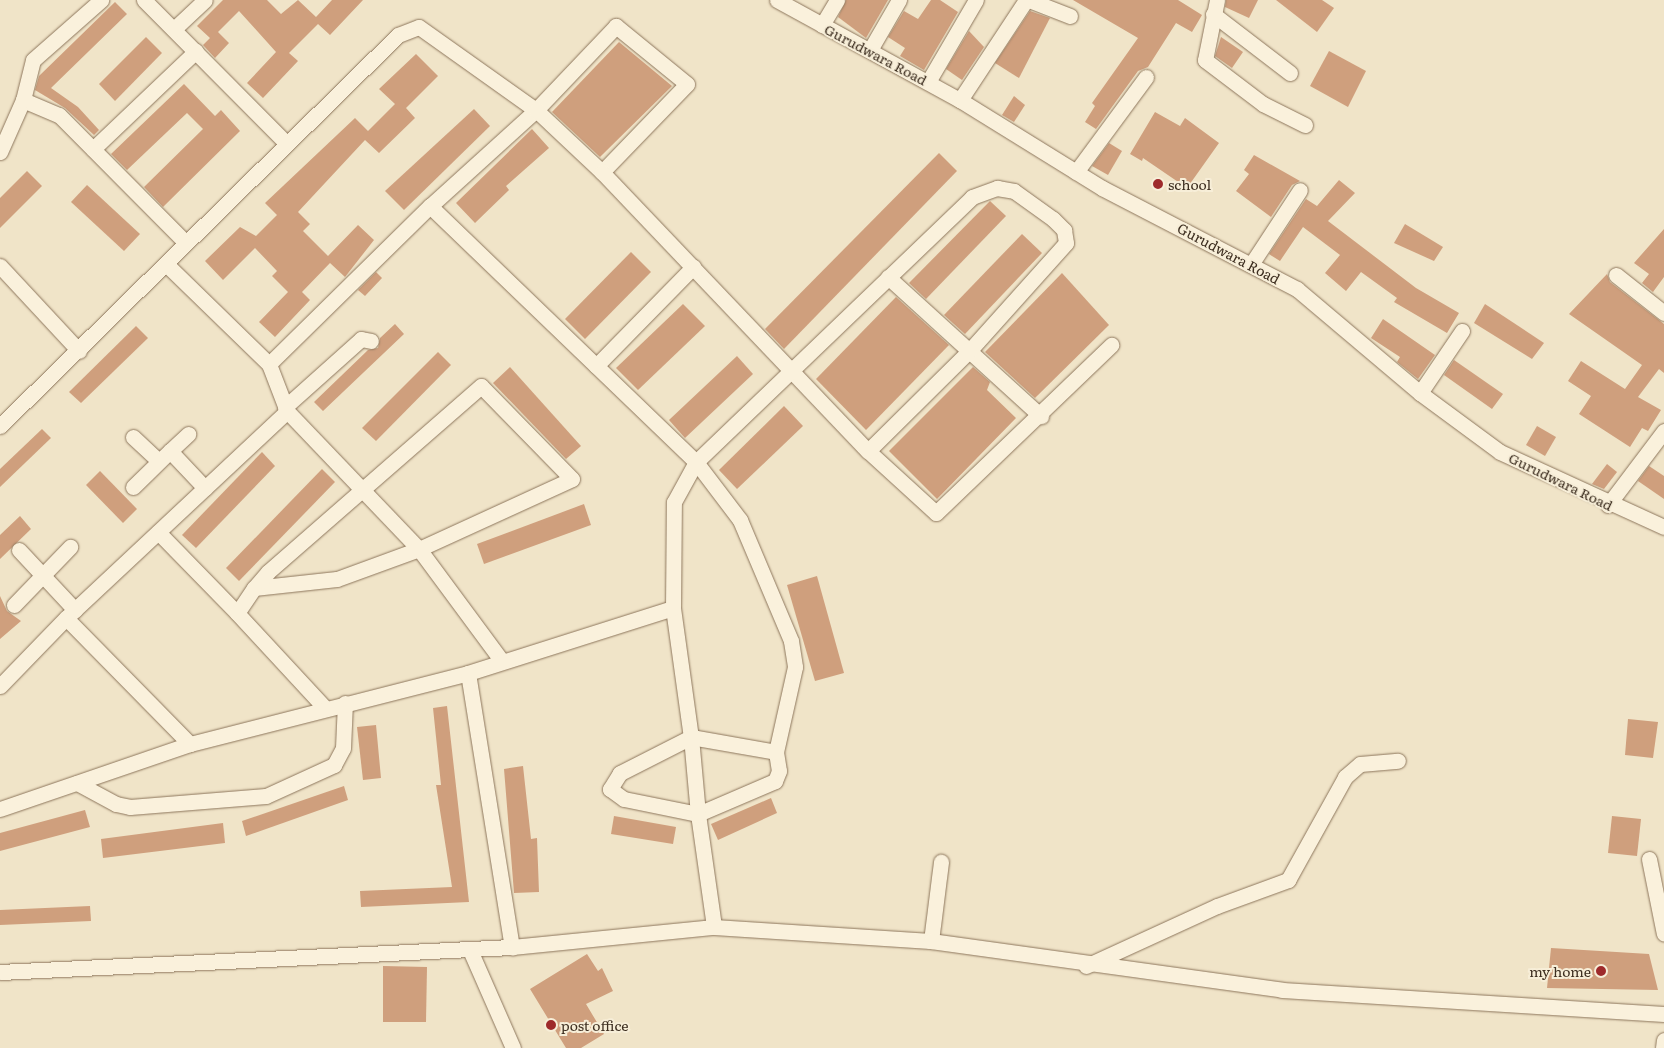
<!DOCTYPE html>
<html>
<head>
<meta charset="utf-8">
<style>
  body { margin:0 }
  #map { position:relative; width:1664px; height:1048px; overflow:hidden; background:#f0e4c8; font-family:Literata,serif }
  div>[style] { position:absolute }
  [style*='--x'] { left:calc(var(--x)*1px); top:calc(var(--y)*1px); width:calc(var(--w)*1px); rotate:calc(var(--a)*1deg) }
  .building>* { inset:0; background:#cf9f7d }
  .roads { filter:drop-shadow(0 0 1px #8d765c) drop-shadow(0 0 1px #8d765c) }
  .minor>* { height:15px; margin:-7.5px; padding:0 7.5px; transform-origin:7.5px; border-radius:7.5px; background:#faf1dc }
  .dots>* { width:14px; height:14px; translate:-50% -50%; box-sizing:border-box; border:2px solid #f7eed8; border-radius:50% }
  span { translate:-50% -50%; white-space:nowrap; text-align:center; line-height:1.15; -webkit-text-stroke:4px #f7eed8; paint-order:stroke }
  .street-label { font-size:14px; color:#3d2e20 }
  .poi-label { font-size:14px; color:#3d2e20 }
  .left { translate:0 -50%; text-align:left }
  .right { translate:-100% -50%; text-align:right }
</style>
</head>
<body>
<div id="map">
  <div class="building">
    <i style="clip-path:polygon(223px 0,267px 0,281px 14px,298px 0,316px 17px,332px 0,363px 0,330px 35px,318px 24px,289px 53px,298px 61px,263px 98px,247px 83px,276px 52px,239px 11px,218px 32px,229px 43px,215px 58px,203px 45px,210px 38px,197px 26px)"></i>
    <i style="clip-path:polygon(846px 0,888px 0,866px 38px,838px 17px)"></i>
    <i style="clip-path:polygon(931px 0,940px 0,958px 12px,924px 70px,900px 56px,905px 48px,888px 37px,904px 11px,918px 19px)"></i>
    <i style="clip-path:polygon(1073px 0,1178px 0,1202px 15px,1192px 32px,1176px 23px,1148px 67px,1138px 71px,1096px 129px,1085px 122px,1095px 106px,1092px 103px,1138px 38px)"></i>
    <i style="clip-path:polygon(1226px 0,1258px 0,1249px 18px,1225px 7px)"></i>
    <i style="clip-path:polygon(1276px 0,1322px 0,1334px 8px,1317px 32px)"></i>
    <i style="clip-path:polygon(115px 2px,127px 14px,51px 88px,78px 107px,99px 130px,94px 135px,65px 108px,35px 90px,39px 76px)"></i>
    <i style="clip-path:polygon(1030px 11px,1050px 18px,1019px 78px,995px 63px)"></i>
    <i style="clip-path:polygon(969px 31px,984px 47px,962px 80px,946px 69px)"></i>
    <i style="clip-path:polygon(146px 37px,162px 53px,115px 101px,99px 84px)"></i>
    <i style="clip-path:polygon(1221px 37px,1243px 52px,1232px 68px,1215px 56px)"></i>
    <i style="clip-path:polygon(619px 42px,672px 86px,600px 157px,552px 112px)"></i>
    <i style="clip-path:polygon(1329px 51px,1366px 71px,1348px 107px,1310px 86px)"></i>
    <i style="clip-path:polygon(416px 54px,438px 76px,406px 108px,415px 118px,379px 153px,365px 140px,298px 212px,310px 224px,303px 231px,328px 256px,358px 225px,374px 240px,345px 277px,330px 263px,302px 292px,310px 300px,275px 337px,259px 322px,288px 292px,272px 276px,277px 271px,255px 248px,223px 280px,205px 261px,240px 227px,256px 236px,277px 215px,265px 203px,355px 118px,368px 131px,395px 104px,379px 89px)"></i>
    <i style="clip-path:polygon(184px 84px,215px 116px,221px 110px,240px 131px,163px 207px,144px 187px,203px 129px,187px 113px,127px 170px,111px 154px)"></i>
    <i style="clip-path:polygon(1014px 96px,1025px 105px,1014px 122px,1002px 115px)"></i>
    <i style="clip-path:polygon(474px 109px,490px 126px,404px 210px,385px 191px)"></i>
    <i style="clip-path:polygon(1155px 112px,1180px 126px,1185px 118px,1219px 143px,1187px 188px,1143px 158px,1142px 161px,1130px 154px)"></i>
    <i style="clip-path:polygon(532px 129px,549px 148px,506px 186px,509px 190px,475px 223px,456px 203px)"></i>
    <i style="clip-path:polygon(1109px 143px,1122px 151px,1108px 175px,1092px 166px)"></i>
    <i style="clip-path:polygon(939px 153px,957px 171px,784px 349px,765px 329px)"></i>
    <i style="clip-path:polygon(1254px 155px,1300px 181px,1292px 185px,1271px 217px,1236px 191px,1249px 174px,1244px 170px)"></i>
    <i style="clip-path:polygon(27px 171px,42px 186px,0 228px,0 198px)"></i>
    <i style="clip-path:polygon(1339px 180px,1355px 193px,1328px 221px,1416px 288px,1459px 313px,1447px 333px,1394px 302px,1397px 298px,1361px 272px,1346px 291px,1325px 273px,1340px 255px,1303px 227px,1280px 261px,1269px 254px,1306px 199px,1317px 206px)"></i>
    <i style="clip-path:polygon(87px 185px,140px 234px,124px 251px,71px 202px)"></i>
    <i style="clip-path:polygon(990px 201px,1006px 216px,926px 299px,909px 283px)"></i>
    <i style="clip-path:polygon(1405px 224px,1443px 247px,1434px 261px,1394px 243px)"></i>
    <i style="clip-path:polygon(1664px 229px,1664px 277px,1653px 292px,1642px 283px,1649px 274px,1634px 263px)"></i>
    <i style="clip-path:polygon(1022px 234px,1042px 253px,965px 334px,944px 315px)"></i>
    <i style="clip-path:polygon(631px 252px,651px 272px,585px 339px,565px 319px)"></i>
    <i style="clip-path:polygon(376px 272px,382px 278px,365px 296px,358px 290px)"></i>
    <i style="clip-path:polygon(1062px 273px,1109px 325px,1035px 398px,985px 352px)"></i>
    <i style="clip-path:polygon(1607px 274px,1610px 282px,1664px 324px,1664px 373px,1659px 369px,1638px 397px,1661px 410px,1648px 431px,1642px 428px,1630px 447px,1579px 414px,1591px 396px,1568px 381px,1581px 361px,1625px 389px,1642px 365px,1569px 314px)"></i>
    <i style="clip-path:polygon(896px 297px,949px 345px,866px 430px,816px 379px)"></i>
    <i style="clip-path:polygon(683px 304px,705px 326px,638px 390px,616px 368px)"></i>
    <i style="clip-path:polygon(1485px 304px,1544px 343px,1532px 359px,1474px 323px)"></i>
    <i style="clip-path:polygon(1383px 319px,1435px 355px,1418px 379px,1397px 362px,1400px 357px,1371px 338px)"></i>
    <i style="clip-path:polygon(395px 324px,404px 334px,323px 411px,314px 402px,368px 350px,378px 348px,380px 338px)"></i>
    <i style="clip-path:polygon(136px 326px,148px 338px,81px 403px,69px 392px)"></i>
    <i style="clip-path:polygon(438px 352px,451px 365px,376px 441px,362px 428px)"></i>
    <i style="clip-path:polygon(737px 356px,753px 374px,685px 438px,669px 420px)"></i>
    <i style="clip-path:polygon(1454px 360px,1503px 394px,1492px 409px,1444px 375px)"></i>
    <i style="clip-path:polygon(510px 367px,581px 446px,566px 459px,493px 383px)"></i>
    <i style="clip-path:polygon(973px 367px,990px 382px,987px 390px,1016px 418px,937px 499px,889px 451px)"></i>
    <i style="clip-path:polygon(784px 406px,803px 426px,737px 489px,719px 470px)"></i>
    <i style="clip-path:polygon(1537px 426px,1556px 437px,1545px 456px,1526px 445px)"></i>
    <i style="clip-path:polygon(42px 429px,51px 438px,0 487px,0 469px)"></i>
    <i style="clip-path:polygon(262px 452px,275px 466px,196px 548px,182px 535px)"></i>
    <i style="clip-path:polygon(1607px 464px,1617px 472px,1604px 489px,1592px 484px)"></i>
    <i style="clip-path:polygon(1649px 466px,1664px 476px,1664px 499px,1638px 481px)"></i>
    <i style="clip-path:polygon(322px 469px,335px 482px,239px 581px,226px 568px)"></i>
    <i style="clip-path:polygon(100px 471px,137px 509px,123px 523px,86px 485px)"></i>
    <i style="clip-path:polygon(584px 504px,591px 525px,484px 564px,477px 544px)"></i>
    <i style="clip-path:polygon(20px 516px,31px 529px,0 559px,0 535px)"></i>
    <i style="clip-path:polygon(817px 576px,844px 673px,815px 681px,787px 585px)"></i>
    <i style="clip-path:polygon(0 596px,7px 611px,21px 621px,0 639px)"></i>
    <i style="clip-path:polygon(447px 706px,469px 902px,361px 907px,360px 891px,452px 887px,436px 785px,441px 785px,433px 708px)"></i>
    <i style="clip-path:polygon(1628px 719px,1658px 722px,1653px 758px,1625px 755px)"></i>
    <i style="clip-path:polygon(376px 725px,381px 778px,363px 780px,357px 727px)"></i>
    <i style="clip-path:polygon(523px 766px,531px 839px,537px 838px,539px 892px,514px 893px,504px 769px)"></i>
    <i style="clip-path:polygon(344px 786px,348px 800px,246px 836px,242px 821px)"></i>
    <i style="clip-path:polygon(771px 798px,777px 813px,718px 840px,711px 824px)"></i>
    <i style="clip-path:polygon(85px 810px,90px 827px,0 851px,0 833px)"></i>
    <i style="clip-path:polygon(614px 816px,676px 827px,673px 844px,611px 834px)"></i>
    <i style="clip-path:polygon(1612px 816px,1641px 819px,1637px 856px,1608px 853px)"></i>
    <i style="clip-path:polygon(223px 823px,225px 843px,103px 858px,101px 839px)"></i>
    <i style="clip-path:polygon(90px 906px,91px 921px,0 925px,0 910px)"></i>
    <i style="clip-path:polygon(1551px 948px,1649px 954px,1658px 990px,1547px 988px)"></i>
    <i style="clip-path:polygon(587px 954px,598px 971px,602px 968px,613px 991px,586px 1004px,604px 1034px,581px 1048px,566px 1048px,530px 989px)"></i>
    <i style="clip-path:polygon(383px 966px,427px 967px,426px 1022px,383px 1022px)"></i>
  </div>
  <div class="roads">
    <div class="minor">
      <i style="--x:144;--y:0;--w:202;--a:45.2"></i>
      <i style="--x:777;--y:0;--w:209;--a:28.7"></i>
      <i style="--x:960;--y:100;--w:167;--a:31.8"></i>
      <i style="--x:1102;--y:188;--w:220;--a:27.4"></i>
      <i style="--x:1297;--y:289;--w:161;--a:40.2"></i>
      <i style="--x:1420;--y:393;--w:99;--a:36.4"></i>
      <i style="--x:1500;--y:452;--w:180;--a:24.6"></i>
      <i style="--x:1029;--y:0;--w:44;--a:21.3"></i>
      <i style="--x:1217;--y:0;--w:61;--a:101.3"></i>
      <i style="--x:1205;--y:60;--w:73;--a:37.2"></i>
      <i style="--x:1263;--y:104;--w:47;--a:26.6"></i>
      <i style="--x:1213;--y:14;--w:97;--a:37.5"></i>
      <i style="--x:822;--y:25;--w:29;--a:-59"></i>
      <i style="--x:174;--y:29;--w:42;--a:-43.1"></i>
      <i style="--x:870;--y:50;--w:58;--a:-59.9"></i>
      <i style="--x:928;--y:82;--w:95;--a:-59.7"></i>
      <i style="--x:23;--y:100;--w:39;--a:23"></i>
      <i style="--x:59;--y:115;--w:180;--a:45.2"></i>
      <i style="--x:960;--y:100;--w:120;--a:-56.6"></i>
      <i style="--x:93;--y:149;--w:142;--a:-43.6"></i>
      <i style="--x:0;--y:152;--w:57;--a:-66.1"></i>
      <i style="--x:23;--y:100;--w:41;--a:-76"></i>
      <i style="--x:33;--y:60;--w:91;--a:-41.4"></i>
      <i style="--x:602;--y:172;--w:122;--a:-46"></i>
      <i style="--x:687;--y:84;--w:92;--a:-140.8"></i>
      <i style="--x:616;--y:26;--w:116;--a:133.6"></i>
      <i style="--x:536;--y:110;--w:143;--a:137.8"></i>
      <i style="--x:430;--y:206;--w:369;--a:43.9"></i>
      <i style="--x:696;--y:462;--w:73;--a:52.8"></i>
      <i style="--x:740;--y:520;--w:131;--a:67.1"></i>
      <i style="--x:791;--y:641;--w:26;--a:81"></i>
      <i style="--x:795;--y:667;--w:87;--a:102.6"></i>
      <i style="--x:776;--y:752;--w:19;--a:81"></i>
      <i style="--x:779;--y:771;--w:11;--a:112"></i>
      <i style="--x:775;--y:781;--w:84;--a:156.8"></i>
      <i style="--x:698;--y:814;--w:114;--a:81.9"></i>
      <i style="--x:1076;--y:172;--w:118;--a:-53.6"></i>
      <i style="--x:1252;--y:263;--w:87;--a:-56.7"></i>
      <i style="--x:166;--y:264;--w:144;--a:44.2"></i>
      <i style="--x:269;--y:364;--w:226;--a:-44.5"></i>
      <i style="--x:0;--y:266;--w:116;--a:47.1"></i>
      <i style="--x:1616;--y:275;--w:61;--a:38.4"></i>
      <i style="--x:888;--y:277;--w:207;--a:42.3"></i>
      <i style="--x:596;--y:366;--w:139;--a:-45.6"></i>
      <i style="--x:1420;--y:393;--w:75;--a:-55.9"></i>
      <i style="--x:285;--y:407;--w:102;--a:-41.8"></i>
      <i style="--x:361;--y:339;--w:10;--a:11"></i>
      <i style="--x:287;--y:411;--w:191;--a:46.3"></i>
      <i style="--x:419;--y:549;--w:138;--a:53.5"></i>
      <i style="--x:0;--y:426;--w:558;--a:-44.49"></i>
      <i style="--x:398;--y:35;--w:22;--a:-21"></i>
      <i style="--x:419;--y:27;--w:143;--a:35.4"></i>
      <i style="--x:536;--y:110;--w:91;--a:43.2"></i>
      <i style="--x:602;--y:172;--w:385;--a:46.4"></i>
      <i style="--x:868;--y:451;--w:92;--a:42.4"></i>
      <i style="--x:936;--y:513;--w:243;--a:-43.8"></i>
      <i style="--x:133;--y:437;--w:35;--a:43"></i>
      <i style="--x:170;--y:451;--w:25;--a:-43"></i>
      <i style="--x:133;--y:487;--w:52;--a:-44.2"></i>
      <i style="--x:170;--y:451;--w:51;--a:46.6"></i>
      <i style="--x:1608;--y:505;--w:93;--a:-52.9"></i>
      <i style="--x:158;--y:532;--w:113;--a:45.7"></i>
      <i style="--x:19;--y:550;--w:82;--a:47"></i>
      <i style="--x:254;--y:588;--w:83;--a:-6.2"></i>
      <i style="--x:337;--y:579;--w:87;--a:-20.1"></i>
      <i style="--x:419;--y:549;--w:168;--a:-24.6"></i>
      <i style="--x:572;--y:479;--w:130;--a:-134.4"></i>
      <i style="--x:481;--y:386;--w:283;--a:138.9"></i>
      <i style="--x:268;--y:572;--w:21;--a:131"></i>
      <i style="--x:254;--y:588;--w:30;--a:124"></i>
      <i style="--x:237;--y:613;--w:129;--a:47.2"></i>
      <i style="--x:14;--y:605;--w:81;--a:-46"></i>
      <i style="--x:673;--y:608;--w:130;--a:82.1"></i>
      <i style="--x:691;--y:737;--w:80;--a:153.1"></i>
      <i style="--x:620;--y:773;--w:19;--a:122"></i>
      <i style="--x:610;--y:789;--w:17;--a:36"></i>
      <i style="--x:624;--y:799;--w:76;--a:11.5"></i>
      <i style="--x:698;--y:814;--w:77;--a:-95.2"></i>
      <i style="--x:691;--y:737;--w:86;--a:10"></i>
      <i style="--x:66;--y:618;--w:177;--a:45.5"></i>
      <i style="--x:468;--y:673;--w:215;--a:-17.6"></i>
      <i style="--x:673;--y:608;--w:106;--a:-89.5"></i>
      <i style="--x:674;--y:502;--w:46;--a:-61.2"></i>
      <i style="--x:696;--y:462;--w:383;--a:-43.8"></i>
      <i style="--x:972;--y:197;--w:27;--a:-20"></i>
      <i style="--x:997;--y:188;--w:17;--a:10"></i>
      <i style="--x:1014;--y:191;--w:48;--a:35.7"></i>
      <i style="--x:1053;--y:219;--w:16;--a:45"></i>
      <i style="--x:1064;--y:230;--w:13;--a:81"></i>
      <i style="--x:1066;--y:243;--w:145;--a:131.9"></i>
      <i style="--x:969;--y:351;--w:142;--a:135.3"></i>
      <i style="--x:0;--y:686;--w:95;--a:-45.9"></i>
      <i style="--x:66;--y:618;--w:303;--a:-43.1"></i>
      <i style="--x:287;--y:411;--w:50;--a:-111"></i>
      <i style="--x:77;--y:783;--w:44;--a:28.3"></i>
      <i style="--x:116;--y:804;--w:14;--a:12"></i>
      <i style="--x:130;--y:807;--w:136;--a:-4.6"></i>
      <i style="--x:266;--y:796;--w:75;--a:-24.5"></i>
      <i style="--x:334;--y:765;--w:19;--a:-62"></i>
      <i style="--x:343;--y:748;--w:45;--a:-87.5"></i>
      <i style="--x:0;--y:809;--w:201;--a:-18.9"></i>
      <i style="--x:190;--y:744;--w:287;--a:-14.3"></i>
      <i style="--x:468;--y:673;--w:278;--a:80.9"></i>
      <i style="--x:1649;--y:859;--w:76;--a:78.7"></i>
      <i style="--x:931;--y:941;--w:80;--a:-82.8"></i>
      <i style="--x:470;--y:950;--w:107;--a:66.3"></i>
      <i style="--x:1086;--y:966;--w:144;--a:-24.6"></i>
      <i style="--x:1217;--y:906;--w:76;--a:-20.1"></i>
      <i style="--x:1288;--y:880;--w:118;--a:-61"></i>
      <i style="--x:1345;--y:777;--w:20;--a:-41"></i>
      <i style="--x:1360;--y:764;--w:38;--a:-5"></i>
      <i style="--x:0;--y:972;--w:513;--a:-2.8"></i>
      <i style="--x:512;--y:947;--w:203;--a:-5.7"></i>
      <i style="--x:714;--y:927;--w:217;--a:3.7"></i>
      <i style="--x:931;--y:941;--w:354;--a:7.9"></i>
      <i style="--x:1282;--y:990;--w:383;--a:3.6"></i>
      <i style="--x:1663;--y:1048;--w:8;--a:-83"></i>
    </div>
  </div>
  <div class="dots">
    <i style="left:1158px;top:184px;background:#9e2a2b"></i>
    <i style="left:1601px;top:971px;background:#9e2a2b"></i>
    <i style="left:551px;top:1025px;background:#9e2a2b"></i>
  </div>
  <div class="street-label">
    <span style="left:876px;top:54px;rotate:28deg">Gurudwara Road</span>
    <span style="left:1229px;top:253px;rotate:28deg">Gurudwara Road</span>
    <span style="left:1561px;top:481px;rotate:26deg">Gurudwara Road</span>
  </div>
  <div class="poi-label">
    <span class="left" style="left:1168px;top:184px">school</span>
    <span class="right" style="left:1591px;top:971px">my home</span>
    <span class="left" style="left:561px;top:1025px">post office</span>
  </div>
</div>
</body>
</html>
